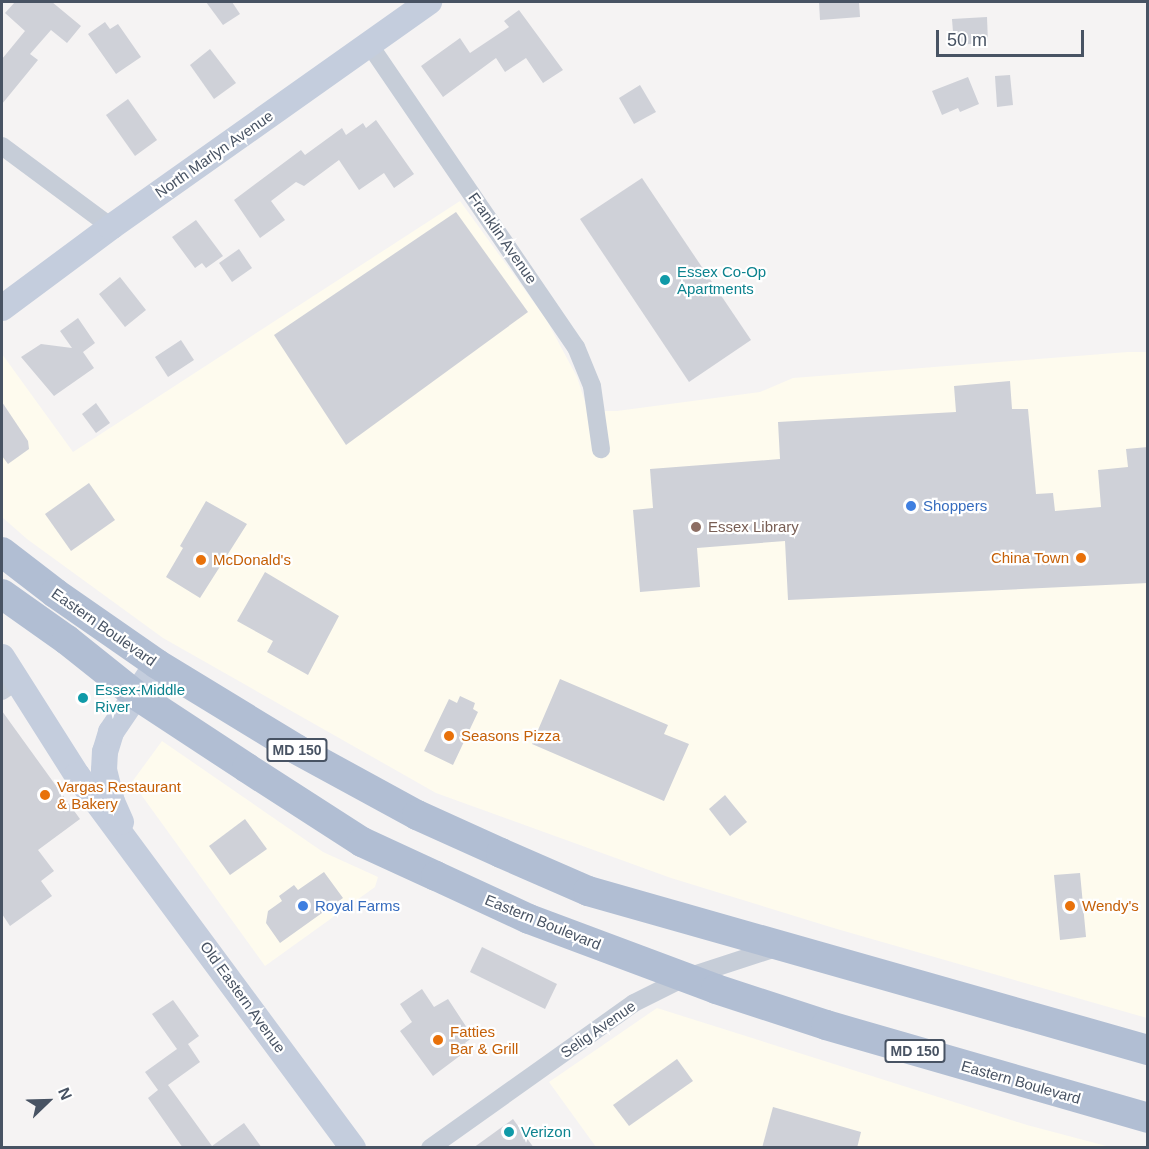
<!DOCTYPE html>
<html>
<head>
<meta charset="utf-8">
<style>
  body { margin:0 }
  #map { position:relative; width:1149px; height:1149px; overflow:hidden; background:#f5f3f3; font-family:Helvetica,sans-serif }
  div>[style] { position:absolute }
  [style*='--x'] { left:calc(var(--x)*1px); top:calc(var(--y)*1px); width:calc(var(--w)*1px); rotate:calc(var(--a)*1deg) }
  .commercial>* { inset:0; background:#fefbee }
  .building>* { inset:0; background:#cfd1d8 }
  .street>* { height:18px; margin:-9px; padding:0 9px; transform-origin:9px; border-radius:9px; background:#c6cdd8 }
  .secondary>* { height:26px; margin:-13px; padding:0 13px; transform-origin:13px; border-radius:13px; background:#c4cddd }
  .primary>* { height:30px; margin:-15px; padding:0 15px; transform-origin:15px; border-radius:15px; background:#b1bed3 }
  .dots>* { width:16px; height:16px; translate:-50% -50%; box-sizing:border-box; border:3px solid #fff; border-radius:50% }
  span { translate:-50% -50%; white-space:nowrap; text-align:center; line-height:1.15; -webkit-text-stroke:4.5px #fff; paint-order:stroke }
  .shield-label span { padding:2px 4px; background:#fff; border:2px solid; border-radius:4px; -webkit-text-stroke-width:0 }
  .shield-label { font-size:14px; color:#485363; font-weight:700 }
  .street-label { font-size:15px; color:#485363 }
  .culture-label { font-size:15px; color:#0d838f }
  .left { translate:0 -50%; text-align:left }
  .shop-label { font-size:15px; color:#366cbe }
  .education-label { font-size:15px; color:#785e54 }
  .food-label { font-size:15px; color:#c56008 }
  .right { translate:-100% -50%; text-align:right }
  .frame { position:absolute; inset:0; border:3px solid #485363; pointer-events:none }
  .north { position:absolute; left:18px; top:1071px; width:60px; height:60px; -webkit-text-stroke:4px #fff; paint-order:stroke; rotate:67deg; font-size:16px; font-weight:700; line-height:24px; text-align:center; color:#485363 }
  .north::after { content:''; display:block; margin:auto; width:21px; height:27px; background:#485363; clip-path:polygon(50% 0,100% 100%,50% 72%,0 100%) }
  .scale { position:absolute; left:936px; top:30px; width:148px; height:27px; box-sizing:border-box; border:3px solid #485363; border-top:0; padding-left:8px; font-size:18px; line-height:21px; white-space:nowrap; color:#485363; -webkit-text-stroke:4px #fff; paint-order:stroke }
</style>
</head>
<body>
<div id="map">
  <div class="commercial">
    <i style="clip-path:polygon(460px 201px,546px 319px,577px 377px,588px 411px,617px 411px,760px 392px,793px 378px,1128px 352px,1147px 352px,1147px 1018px,837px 929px,671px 878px,436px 793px,163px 638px,27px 539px,2px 517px,2px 354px,73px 452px)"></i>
    <i style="clip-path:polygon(162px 741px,323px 852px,378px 877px,375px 887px,265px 966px,132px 782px)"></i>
    <i style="clip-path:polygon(657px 1008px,1027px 1125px,1110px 1147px,596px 1147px,549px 1082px)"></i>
  </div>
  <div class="building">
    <i style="clip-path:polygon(15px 2px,52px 2px,81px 26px,67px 43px,51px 30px,30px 54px,38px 60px,2px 104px,2px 59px,25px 31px,5px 13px)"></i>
    <i style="clip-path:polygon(206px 2px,232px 2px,240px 14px,223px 25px)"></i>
    <i style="clip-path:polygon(819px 2px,859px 2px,860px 17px,820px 20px)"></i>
    <i style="clip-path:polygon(519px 10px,563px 70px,543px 83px,526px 58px,505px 72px,496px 58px,443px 97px,421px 66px,460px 38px,470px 53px,509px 27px,504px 21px)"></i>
    <i style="clip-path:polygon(987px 17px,988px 43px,954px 45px,952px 19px)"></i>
    <i style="clip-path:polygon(105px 22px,110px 29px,118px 24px,141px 57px,116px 74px,88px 34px)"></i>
    <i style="clip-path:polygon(210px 49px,236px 83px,214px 99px,190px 65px)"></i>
    <i style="clip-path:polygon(1010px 75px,1013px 105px,997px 107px,995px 76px)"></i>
    <i style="clip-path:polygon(968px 77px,979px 104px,960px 112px,958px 108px,942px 115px,932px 91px)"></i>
    <i style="clip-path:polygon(640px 85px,656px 112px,634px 124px,619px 98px)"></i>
    <i style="clip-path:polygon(128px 99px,157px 140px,135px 156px,106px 115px)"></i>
    <i style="clip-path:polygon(376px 120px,414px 174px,394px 188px,384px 173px,359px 190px,339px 160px,304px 186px,296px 182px,271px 201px,285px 220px,260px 238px,234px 200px,301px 150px,305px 155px,342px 128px,346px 135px,363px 123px,366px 128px)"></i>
    <i style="clip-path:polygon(642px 178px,751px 340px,689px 382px,580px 219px)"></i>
    <i style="clip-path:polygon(456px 212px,528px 312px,346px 445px,274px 335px)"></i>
    <i style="clip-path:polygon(196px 220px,223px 256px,206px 268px,202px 263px,195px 268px,172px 237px)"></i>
    <i style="clip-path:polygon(239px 249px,252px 268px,232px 282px,219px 263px)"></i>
    <i style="clip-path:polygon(120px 277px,146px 310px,125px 327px,99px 294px)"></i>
    <i style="clip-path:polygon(78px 318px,95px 343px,83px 352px,94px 368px,54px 396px,21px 357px,41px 344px,72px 348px,60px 331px)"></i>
    <i style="clip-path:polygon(181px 340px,194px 360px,168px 377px,155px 357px)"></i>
    <i style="clip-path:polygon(1010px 381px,1012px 409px,1028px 409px,1036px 494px,1053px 493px,1055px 511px,1101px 507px,1098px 470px,1128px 467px,1126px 449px,1148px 447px,1148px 583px,788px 600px,785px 541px,697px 548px,700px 587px,640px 592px,633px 510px,653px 508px,650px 469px,780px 459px,778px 422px,956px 412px,954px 386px)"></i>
    <i style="clip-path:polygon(2px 402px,28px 441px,29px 449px,8px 464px,2px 456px)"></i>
    <i style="clip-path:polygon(96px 403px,110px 423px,96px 433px,82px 414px)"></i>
    <i style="clip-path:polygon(89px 483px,115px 520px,71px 551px,45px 514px)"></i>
    <i style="clip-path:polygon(206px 501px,247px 524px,200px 598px,166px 577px,183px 548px,180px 546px)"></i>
    <i style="clip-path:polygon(265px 572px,339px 616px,308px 675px,267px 652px,273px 641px,237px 621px)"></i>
    <i style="clip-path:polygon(560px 679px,668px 725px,664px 734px,689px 744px,664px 801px,532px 744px)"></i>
    <i style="clip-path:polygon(460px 696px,475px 703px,473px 709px,478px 712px,453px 765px,424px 751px,449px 699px,457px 703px)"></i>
    <i style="clip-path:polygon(2px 711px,80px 819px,38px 850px,54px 871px,41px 881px,52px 896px,10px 926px,2px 914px)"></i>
    <i style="clip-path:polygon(725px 795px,747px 822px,730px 836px,709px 809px)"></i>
    <i style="clip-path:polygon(245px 819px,267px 849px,230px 875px,209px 846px)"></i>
    <i style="clip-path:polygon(324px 872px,343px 898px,280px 943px,266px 923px,268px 911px,282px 901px,279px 896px,294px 885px,298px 890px)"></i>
    <i style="clip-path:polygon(1080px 873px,1086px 937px,1060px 940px,1054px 875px)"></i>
    <i style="clip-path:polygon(482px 947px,557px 984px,545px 1009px,470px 972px)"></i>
    <i style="clip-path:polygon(422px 989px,434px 1007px,448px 999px,473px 1037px,465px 1043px,469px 1049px,433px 1076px,400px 1031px,412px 1022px,400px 1004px)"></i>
    <i style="clip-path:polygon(173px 1000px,199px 1036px,188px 1044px,200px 1062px,168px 1085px,212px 1146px,244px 1123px,262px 1148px,183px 1148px,148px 1098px,158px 1090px,145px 1072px,177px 1049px,152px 1014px)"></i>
    <i style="clip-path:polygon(677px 1059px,693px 1081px,629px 1126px,613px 1105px)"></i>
    <i style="clip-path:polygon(773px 1107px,861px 1132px,857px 1148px,762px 1148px)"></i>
    <i style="clip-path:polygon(513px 1119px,534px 1148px,473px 1148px)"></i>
  </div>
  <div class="street">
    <i style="--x:369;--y:44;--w:367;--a:55.7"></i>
    <i style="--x:576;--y:347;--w:42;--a:67.7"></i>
    <i style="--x:592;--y:386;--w:64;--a:81.9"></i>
    <i style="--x:2;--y:146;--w:136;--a:36.6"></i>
    <i style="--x:2;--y:691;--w:16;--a:-35"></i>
    <i style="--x:430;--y:1148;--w:250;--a:-35.4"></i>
    <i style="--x:634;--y:1003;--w:56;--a:-26.6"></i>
    <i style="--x:684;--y:978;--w:100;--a:-18.1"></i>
  </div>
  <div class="secondary">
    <i style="--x:2;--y:308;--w:136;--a:-36.6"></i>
    <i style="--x:111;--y:227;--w:390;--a:-35.3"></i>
    <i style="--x:2;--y:657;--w:140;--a:57.6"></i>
    <i style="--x:77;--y:775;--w:464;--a:53.5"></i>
    <i style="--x:121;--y:822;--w:22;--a:-114"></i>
    <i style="--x:112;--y:802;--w:33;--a:-104"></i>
    <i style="--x:104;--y:770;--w:18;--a:-87"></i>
    <i style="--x:105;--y:752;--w:21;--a:-73"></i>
    <i style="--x:111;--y:732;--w:82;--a:-55.9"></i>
  </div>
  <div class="primary">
    <i style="--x:2;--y:552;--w:67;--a:37.7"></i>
    <i style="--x:55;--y:593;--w:124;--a:34.8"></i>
    <i style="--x:157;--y:664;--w:163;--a:31.4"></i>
    <i style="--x:296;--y:749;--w:138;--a:28.6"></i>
    <i style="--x:417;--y:815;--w:92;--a:24.3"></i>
    <i style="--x:501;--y:853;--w:95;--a:23.6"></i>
    <i style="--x:588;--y:891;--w:582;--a:15.85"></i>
    <i style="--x:2;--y:594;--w:80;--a:35.3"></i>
    <i style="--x:67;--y:640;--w:88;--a:38.6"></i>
    <i style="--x:136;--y:695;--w:133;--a:33.3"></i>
    <i style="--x:247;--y:768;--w:137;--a:32.8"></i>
    <i style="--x:362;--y:842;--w:81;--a:24.7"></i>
    <i style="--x:436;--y:876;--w:102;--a:24.8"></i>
    <i style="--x:529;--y:919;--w:200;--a:20.5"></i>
    <i style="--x:716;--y:989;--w:116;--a:18.1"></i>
    <i style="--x:826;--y:1025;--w:335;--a:16.1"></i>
  </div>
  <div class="dots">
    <i style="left:665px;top:280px;background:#0f9aa8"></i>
    <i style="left:911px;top:506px;background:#3f7fe0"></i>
    <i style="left:696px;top:527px;background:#8d6e63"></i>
    <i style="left:1081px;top:558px;background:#e8710a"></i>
    <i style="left:201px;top:560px;background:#e8710a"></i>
    <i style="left:83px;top:698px;background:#0f9aa8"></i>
    <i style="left:449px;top:736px;background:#e8710a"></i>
    <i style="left:45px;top:795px;background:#e8710a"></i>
    <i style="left:303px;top:906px;background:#3f7fe0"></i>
    <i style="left:1070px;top:906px;background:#e8710a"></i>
    <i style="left:438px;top:1040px;background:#e8710a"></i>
    <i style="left:509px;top:1132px;background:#0f9aa8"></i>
  </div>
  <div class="shield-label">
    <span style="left:297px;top:750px">MD 150</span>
    <span style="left:915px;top:1051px">MD 150</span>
  </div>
  <div class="street-label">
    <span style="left:214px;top:154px;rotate:-35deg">North Marlyn Avenue</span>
    <span style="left:503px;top:238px;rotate:55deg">Franklin Avenue</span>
    <span style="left:104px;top:627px;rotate:35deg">Eastern Boulevard</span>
    <span style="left:543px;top:922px;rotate:22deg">Eastern Boulevard</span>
    <span style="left:243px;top:997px;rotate:54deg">Old Eastern Avenue</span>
    <span style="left:598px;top:1029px;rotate:-35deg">Selig Avenue</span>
    <span style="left:1021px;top:1082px;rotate:16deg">Eastern Boulevard</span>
  </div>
  <div class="culture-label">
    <span class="left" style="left:677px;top:280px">Essex Co-Op<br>Apartments</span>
    <span class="left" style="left:95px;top:698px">Essex-Middle<br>River</span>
    <span class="left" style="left:521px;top:1132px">Verizon</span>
  </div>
  <div class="shop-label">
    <span class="left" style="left:923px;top:506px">Shoppers</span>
    <span class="left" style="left:315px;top:906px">Royal Farms</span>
  </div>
  <div class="education-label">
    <span class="left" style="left:708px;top:527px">Essex Library</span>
  </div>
  <div class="food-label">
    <span class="right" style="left:1069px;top:558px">China Town</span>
    <span class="left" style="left:213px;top:560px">McDonald's</span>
    <span class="left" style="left:461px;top:736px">Seasons Pizza</span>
    <span class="left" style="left:57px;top:795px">Vargas Restaurant<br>&amp; Bakery</span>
    <span class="left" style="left:1082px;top:906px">Wendy's</span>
    <span class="left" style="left:450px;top:1040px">Fatties<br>Bar &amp; Grill</span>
  </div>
  <div class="frame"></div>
  <div class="north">N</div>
  <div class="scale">50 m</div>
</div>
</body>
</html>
